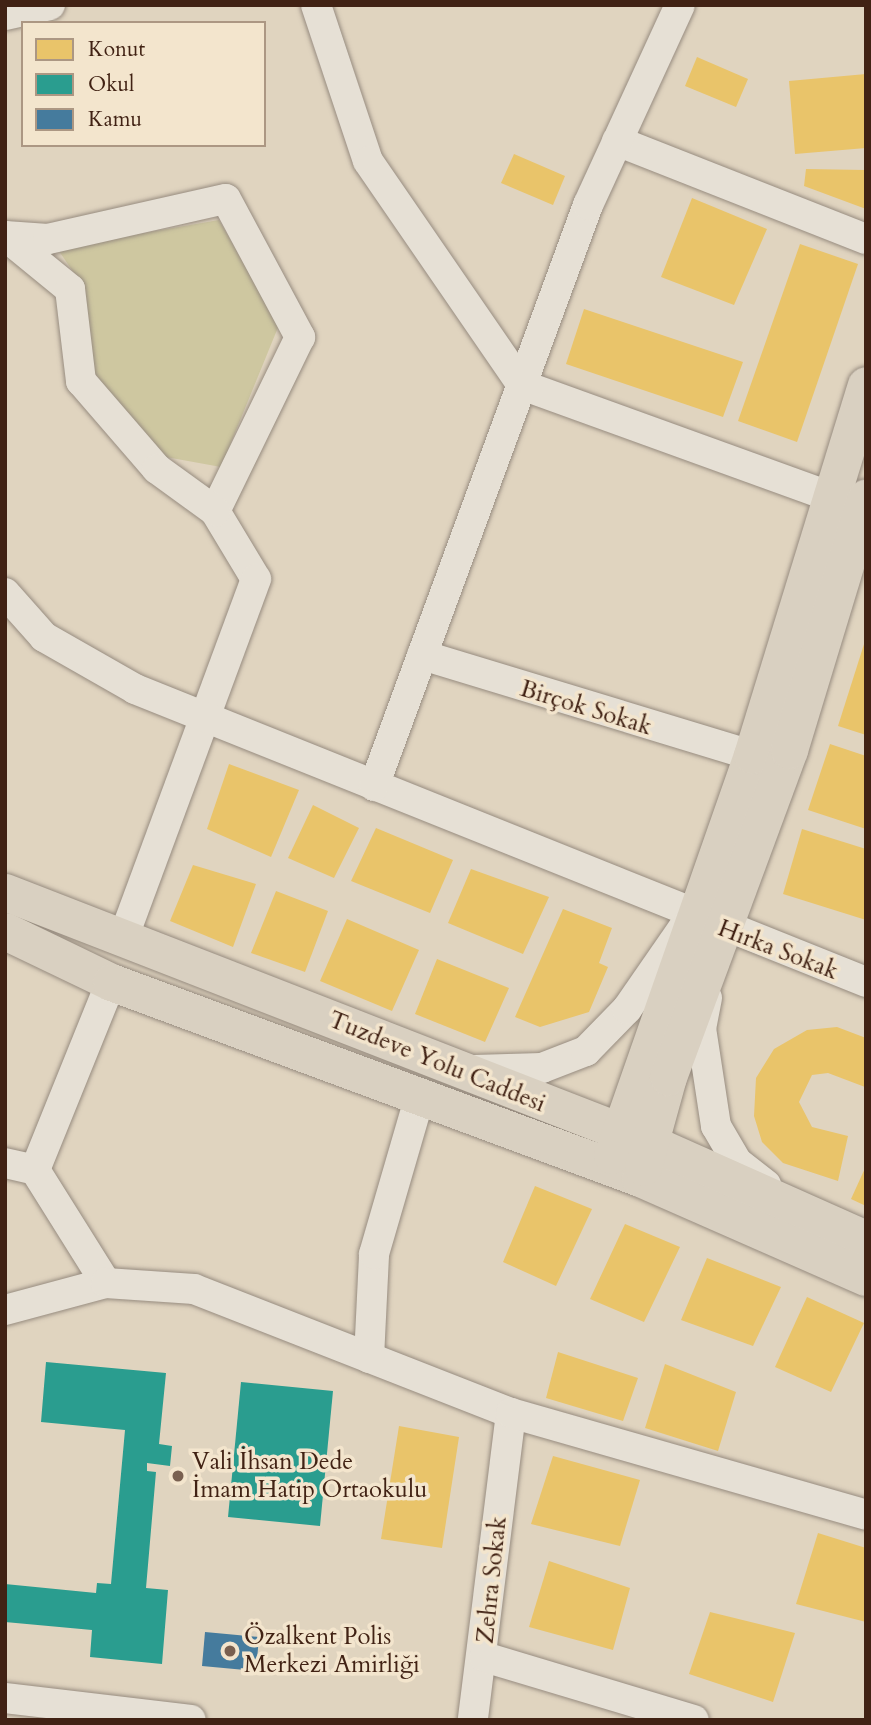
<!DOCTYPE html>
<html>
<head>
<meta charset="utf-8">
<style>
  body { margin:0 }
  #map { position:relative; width:871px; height:1725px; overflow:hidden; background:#e0d4bf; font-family:Cardo,serif }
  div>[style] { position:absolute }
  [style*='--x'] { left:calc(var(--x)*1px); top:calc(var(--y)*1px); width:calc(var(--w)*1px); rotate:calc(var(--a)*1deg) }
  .green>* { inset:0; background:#cec7a0 }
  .homes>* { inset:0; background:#e9c46a }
  .schools>* { inset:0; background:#2a9d8f }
  .public>* { inset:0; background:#457b9d }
  .roads { filter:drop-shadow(0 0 2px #978c80) drop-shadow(0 0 2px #978c80) }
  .minor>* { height:30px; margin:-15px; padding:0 15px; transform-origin:15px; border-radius:15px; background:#e6e0d5 }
  .major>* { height:37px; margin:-18.5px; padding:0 18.5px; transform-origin:18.5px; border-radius:18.5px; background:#d9d0c1 }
  .dots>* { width:19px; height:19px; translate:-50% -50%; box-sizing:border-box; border:4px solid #f3e5cd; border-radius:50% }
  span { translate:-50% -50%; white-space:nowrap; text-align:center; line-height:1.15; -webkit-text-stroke:7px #f3e5cd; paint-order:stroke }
  .street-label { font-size:24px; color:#412214 }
  .poi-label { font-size:24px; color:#412214 }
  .left { translate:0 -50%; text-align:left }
  .frame { position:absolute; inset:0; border:7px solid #412214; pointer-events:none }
  .legend { position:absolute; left:21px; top:21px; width:245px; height:126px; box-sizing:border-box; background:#f3e5cd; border:2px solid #ac9783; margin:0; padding:9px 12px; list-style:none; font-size:21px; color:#412214 }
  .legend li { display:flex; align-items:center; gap:14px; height:35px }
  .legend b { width:35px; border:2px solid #ac9783 }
</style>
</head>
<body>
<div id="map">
  <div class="green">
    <i style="clip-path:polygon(219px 220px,279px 325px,221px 467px,155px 455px,89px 371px,82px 285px,57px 248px)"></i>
  </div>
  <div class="homes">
    <i style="clip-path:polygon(697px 57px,748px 79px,736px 107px,685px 86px)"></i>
    <i style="clip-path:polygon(866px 74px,866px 148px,795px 154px,789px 81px)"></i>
    <i style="clip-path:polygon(514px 154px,565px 176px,553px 205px,501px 183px)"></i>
    <i style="clip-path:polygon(806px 169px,866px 170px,866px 209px,804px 186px)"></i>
    <i style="clip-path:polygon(692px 198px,767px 229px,734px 305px,661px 277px)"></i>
    <i style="clip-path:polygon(800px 244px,858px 264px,797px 442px,738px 421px)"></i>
    <i style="clip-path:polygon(584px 309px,743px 362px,723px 417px,566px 364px)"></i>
    <i style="clip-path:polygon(865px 641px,866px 641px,866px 735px,838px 726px)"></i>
    <i style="clip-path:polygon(830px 744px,866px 756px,866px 829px,808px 810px)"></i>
    <i style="clip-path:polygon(229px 764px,299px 790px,271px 857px,207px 829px)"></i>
    <i style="clip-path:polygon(313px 805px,359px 828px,334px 878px,288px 858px)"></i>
    <i style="clip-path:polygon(376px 828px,453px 860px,430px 913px,351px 881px)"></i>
    <i style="clip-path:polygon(802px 829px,866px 849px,866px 920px,783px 894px)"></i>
    <i style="clip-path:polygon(193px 865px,256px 884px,233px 947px,170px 921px)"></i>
    <i style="clip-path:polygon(471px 869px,549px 897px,523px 954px,448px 923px)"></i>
    <i style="clip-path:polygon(276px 891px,328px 911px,305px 972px,251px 953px)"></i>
    <i style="clip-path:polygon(563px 909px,612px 928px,599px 963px,608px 967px,589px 1012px,540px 1027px,515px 1017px)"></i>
    <i style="clip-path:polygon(347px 919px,419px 950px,392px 1011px,320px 981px)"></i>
    <i style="clip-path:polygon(437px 959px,509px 988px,485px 1042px,415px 1014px)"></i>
    <i style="clip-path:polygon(837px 1027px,866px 1038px,865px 1087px,828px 1073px,812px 1075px,799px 1102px,812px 1127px,848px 1136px,838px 1181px,783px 1163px,762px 1142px,754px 1116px,756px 1078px,774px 1049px,807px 1030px)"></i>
    <i style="clip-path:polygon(866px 1166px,866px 1206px,851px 1199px)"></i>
    <i style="clip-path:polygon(535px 1186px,592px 1209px,556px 1286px,503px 1262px)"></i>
    <i style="clip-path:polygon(625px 1224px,680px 1247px,644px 1322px,590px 1299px)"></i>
    <i style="clip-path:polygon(707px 1258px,781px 1287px,753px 1346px,681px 1320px)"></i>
    <i style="clip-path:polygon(807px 1297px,864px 1323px,831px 1392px,775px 1367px)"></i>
    <i style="clip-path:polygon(558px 1352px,638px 1378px,623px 1421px,546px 1398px)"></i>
    <i style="clip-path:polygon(665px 1364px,736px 1392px,718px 1451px,645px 1428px)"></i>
    <i style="clip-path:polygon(399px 1426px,459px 1437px,442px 1548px,381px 1539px)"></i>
    <i style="clip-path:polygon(553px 1456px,640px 1480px,620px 1546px,531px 1524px)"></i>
    <i style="clip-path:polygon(818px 1533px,866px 1548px,866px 1622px,796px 1604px)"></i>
    <i style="clip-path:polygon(549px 1561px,630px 1588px,613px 1650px,529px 1627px)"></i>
    <i style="clip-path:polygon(710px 1612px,795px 1633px,773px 1702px,689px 1674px)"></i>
  </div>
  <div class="schools">
    <i style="clip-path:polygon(46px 1362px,166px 1373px,159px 1444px,172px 1446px,170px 1466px,147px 1463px,147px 1471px,156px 1472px,146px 1588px,168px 1590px,162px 1664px,90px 1657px,92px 1630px,5px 1622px,5px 1584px,96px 1593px,97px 1583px,111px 1584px,125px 1430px,41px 1422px)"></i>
    <i style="clip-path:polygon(241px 1382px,333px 1391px,320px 1526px,228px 1517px)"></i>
  </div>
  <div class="public">
    <i style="clip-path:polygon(205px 1632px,259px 1637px,256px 1671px,202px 1666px)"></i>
  </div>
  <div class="roads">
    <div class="minor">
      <i style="--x:316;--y:5;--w:164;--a:71.6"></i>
      <i style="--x:368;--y:161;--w:272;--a:55.5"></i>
      <i style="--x:522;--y:385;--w:330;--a:19.9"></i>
      <i style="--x:5;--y:15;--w:46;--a:-12.5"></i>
      <i style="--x:617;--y:141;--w:268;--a:21.5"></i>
      <i style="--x:5;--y:236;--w:43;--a:4"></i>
      <i style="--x:48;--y:239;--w:182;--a:-12.7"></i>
      <i style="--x:226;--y:199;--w:157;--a:61.8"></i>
      <i style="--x:300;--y:337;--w:194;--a:116"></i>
      <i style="--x:215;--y:511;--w:79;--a:58.9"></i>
      <i style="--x:256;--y:579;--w:384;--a:110.3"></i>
      <i style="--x:5;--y:236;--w:84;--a:39.2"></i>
      <i style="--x:70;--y:289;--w:93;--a:83.2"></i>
      <i style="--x:81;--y:381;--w:116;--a:49.2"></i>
      <i style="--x:157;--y:469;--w:72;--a:35.9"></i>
      <i style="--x:5;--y:593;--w:59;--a:48.4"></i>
      <i style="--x:44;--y:637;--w:105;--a:29.7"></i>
      <i style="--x:135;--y:689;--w:788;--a:21.84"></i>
      <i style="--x:422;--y:655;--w:345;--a:16.9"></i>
      <i style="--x:374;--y:786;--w:619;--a:-69.78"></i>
      <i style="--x:588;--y:205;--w:220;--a:-65.3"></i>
      <i style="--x:707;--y:998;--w:31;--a:101"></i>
      <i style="--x:701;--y:1028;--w:99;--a:81.3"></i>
      <i style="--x:716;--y:1126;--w:42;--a:59.7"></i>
      <i style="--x:737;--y:1162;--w:37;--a:38"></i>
      <i style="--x:474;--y:1070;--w:68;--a:-1.7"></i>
      <i style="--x:542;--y:1068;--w:47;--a:-21.1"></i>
      <i style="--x:586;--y:1051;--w:59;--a:-45.7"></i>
      <i style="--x:627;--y:1009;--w:98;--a:-55.3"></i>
      <i style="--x:5;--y:1163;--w:31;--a:13"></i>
      <i style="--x:35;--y:1170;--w:133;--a:57.9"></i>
      <i style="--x:35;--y:1170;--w:203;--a:-68"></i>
      <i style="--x:5;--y:1310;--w:105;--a:-15"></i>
      <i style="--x:106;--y:1283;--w:88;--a:3.9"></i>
      <i style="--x:194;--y:1289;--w:340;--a:21.4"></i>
      <i style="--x:511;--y:1413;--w:309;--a:97.1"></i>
      <i style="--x:369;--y:1358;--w:104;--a:-87.2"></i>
      <i style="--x:374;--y:1254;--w:165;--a:-73.8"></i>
      <i style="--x:511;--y:1413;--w:369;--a:16"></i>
      <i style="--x:484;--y:1657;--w:219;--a:16.7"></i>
      <i style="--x:5;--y:1698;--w:187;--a:6.7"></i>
    </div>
    <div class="major">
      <i style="--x:5;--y:892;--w:692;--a:21.26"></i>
      <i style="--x:650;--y:1143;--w:236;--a:24"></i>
      <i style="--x:5;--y:931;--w:118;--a:25.7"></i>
      <i style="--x:111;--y:982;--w:564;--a:20.33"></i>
      <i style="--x:640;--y:1178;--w:247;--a:23.7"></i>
      <i style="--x:612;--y:1155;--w:424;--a:-70.7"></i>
      <i style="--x:752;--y:755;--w:387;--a:-72.9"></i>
      <i style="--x:643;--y:1167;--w:93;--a:-74.5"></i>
      <i style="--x:668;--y:1077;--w:349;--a:-69.7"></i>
      <i style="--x:789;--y:750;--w:264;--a:-73.1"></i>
    </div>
  </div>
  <div class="dots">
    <i style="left:178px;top:1476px;background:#796050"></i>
    <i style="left:230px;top:1651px;background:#796050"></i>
  </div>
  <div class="street-label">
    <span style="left:586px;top:708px;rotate:17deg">Birçok Sokak</span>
    <span style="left:778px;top:950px;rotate:21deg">Hırka Sokak</span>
    <span style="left:437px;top:1062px;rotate:22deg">Tuzdeve Yolu Caddesi</span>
    <span style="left:492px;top:1580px;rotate:-84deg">Zehra Sokak</span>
  </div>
  <div class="poi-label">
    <span class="left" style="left:192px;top:1476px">Vali İhsan Dede<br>İmam Hatip Ortaokulu</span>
    <span class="left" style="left:244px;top:1651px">Özalkent Polis<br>Merkezi Amirliği</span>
  </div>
  <div class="frame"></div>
  <ul class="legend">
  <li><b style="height:19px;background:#e9c46a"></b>Konut</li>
  <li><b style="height:19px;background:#2a9d8f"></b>Okul</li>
  <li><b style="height:19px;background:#457b9d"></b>Kamu</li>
  </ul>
</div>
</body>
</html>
